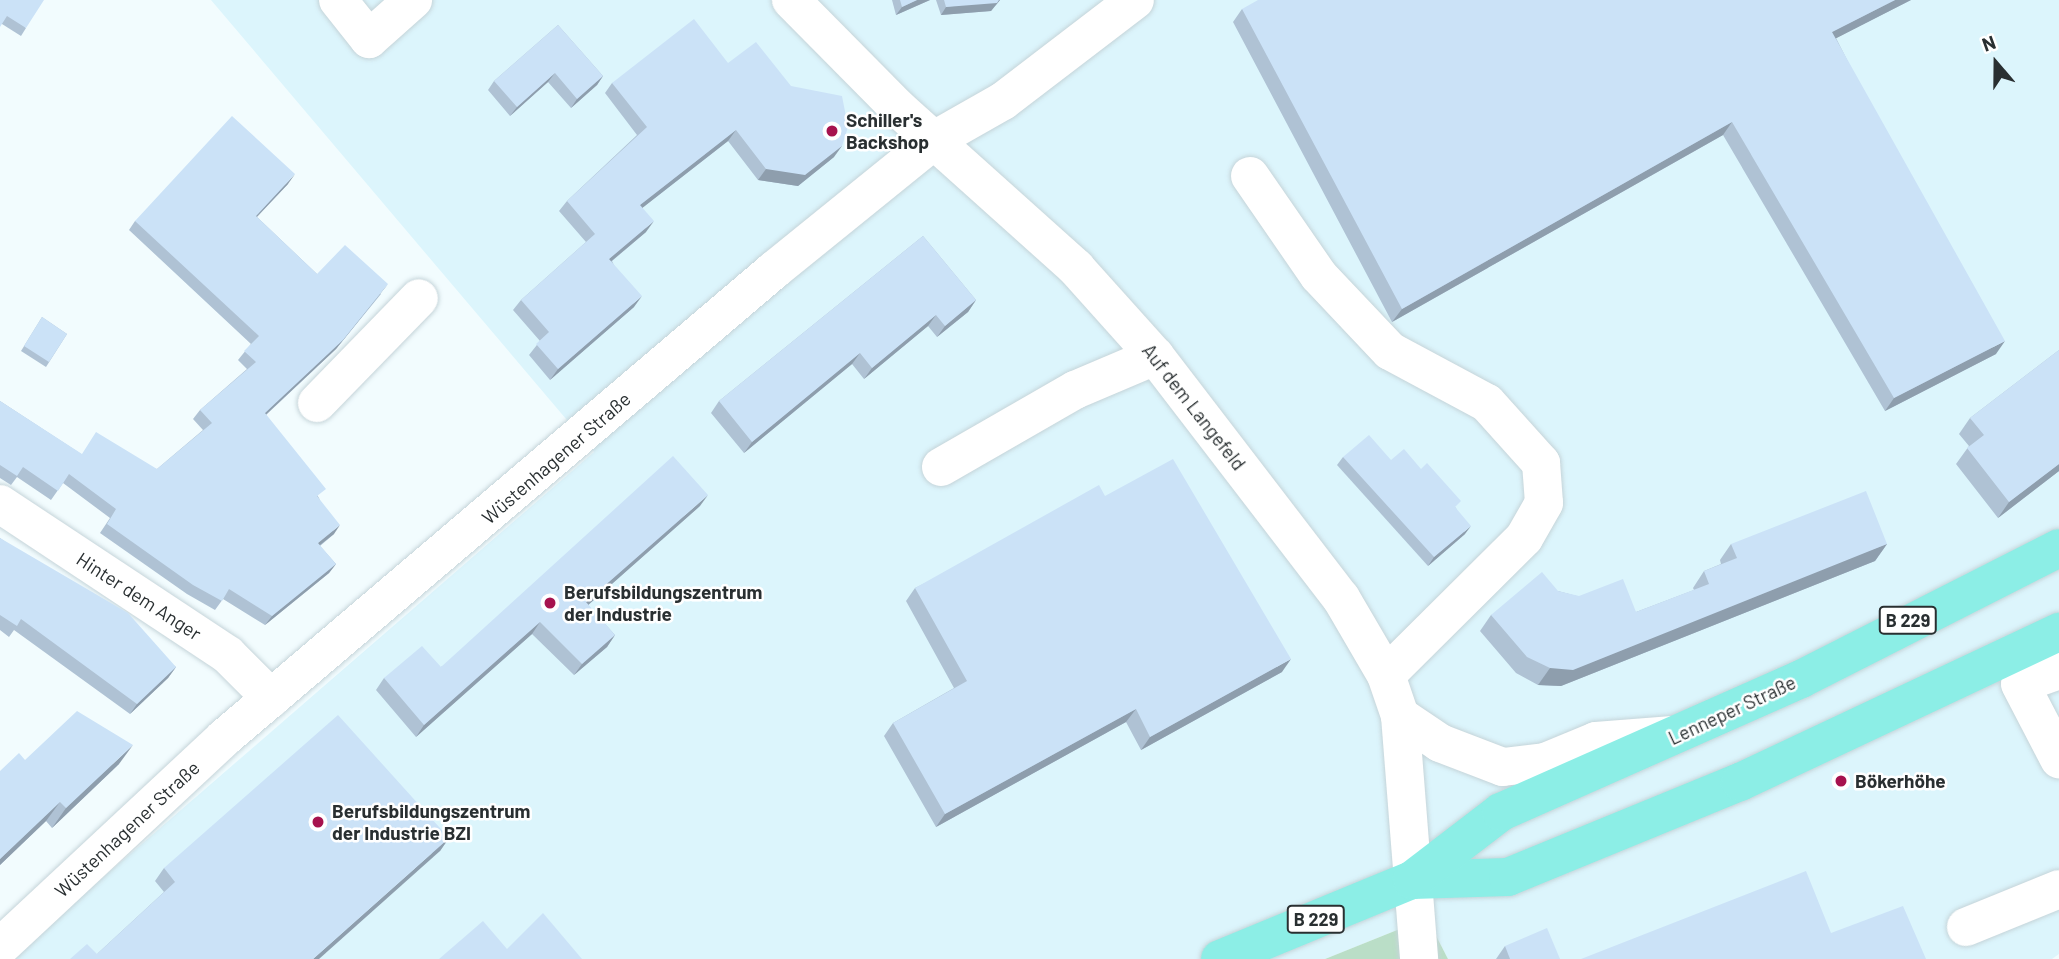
<!DOCTYPE html>
<html>
<head>
<meta charset="utf-8">
<style>
  body { margin:0 }
  #map { position:relative; width:2059px; height:959px; overflow:hidden; background:#f2fcfe; font-family:Barlow,sans-serif }
  div>[style] { position:absolute }
  [style*='--x'] { left:calc(var(--x)*1px); top:calc(var(--y)*1px); width:calc(var(--w)*1px); rotate:calc(var(--a)*1deg) }
  .built>* { inset:0; background:#dcf5fc }
  .green>* { inset:0; background:#badec7 }
  .roads { filter:drop-shadow(0 0 2px #c5d4d9) drop-shadow(0 0 2px #c5d4d9) }
  .minor>* { height:38px; margin:-19px; padding:0 19px; transform-origin:19px; border-radius:19px; background:#fff }
  .major>* { height:38px; margin:-19px; padding:0 19px; transform-origin:19px; border-radius:19px; background:#8ceee6 }
  .wall>* { inset:0; background:#afc2d4 }
  .shaded-wall>* { inset:0; background:#8e9ead }
  .building>* { inset:0; background:#cbe2f7 }
  .dots>* { width:19px; height:19px; translate:-50% -50%; box-sizing:border-box; border:4px solid #fff; border-radius:50% }
  span { translate:-50% -50%; white-space:nowrap; text-align:center; line-height:1.15; -webkit-text-stroke:5px #fff; paint-order:stroke }
  .shield-label span { padding:2px 5px; background:#fff; border:2px solid; border-radius:5px; -webkit-text-stroke-width:0 }
  .shield-label { font-size:18px; color:#292f31; font-weight:700 }
  .poi-label { font-size:19px; color:#292f31; font-weight:700 }
  .left { translate:0 -50%; text-align:left }
  .street-label { font-size:19px; color:#292f31 }
  .north { position:absolute; left:1961px; top:28px; width:70px; height:70px; -webkit-text-stroke:5px #fff; paint-order:stroke; rotate:340deg; font-size:19px; font-weight:700; line-height:28px; text-align:center; color:#292f31 }
  .north::after { content:''; display:block; margin:auto; width:24px; height:32px; background:#292f31; clip-path:polygon(50% 0,100% 100%,50% 72%,0 100%) }
</style>
</head>
<body>
<div id="map">
  <div class="built">
    <i style="clip-path:polygon(211px 0,2059px 0,2059px 954px,2052px 959px,1448px 959px,1427px 918px,1325px 959px,9px 959px,594px 452px)"></i>
  </div>
  <div class="green">
    <i style="clip-path:polygon(1427px 918px,1448px 959px,1325px 959px)"></i>
  </div>
  <div class="roads">
    <div class="minor">
      <i style="--x:338;--y:0;--w:50;--a:51.5"></i>
      <i style="--x:369;--y:39;--w:59;--a:-41.6"></i>
      <i style="--x:791;--y:0;--w:153;--a:45.3"></i>
      <i style="--x:899;--y:109;--w:238;--a:41.9"></i>
      <i style="--x:1076;--y:268;--w:118;--a:48.1"></i>
      <i style="--x:1155;--y:356;--w:305;--a:52.5"></i>
      <i style="--x:1341;--y:598;--w:89;--a:59.7"></i>
      <i style="--x:1386;--y:675;--w:43;--a:71.1"></i>
      <i style="--x:1400;--y:716;--w:244;--a:85.5"></i>
      <i style="--x:1250;--y:176;--w:121;--a:55.4"></i>
      <i style="--x:1319;--y:276;--w:103;--a:46.6"></i>
      <i style="--x:1390;--y:351;--w:110;--a:28.2"></i>
      <i style="--x:1487;--y:403;--w:81;--a:48"></i>
      <i style="--x:1541;--y:463;--w:40;--a:85.7"></i>
      <i style="--x:1544;--y:503;--w:40;--a:119.7"></i>
      <i style="--x:1524;--y:538;--w:194;--a:135.2"></i>
      <i style="--x:317;--y:403;--w:146;--a:-45.8"></i>
      <i style="--x:941;--y:467;--w:155;--a:-29.9"></i>
      <i style="--x:1075;--y:390;--w:87;--a:-23"></i>
      <i style="--x:0;--y:504;--w:273;--a:33.5"></i>
      <i style="--x:228;--y:655;--w:61;--a:45"></i>
      <i style="--x:2059;--y:670;--w:41;--a:160.3"></i>
      <i style="--x:2020;--y:684;--w:85;--a:62.5"></i>
      <i style="--x:1400;--y:716;--w:48;--a:34"></i>
      <i style="--x:1440;--y:743;--w:67;--a:20.9"></i>
      <i style="--x:1503;--y:767;--w:42;--a:-6.8"></i>
      <i style="--x:1545;--y:762;--w:55;--a:-22.4"></i>
      <i style="--x:1596;--y:741;--w:74;--a:-4.6"></i>
      <i style="--x:1966;--y:927;--w:100;--a:-22.2"></i>
      <i style="--x:0;--y:947;--w:306;--a:-43"></i>
      <i style="--x:224;--y:738;--w:722;--a:-40.39"></i>
      <i style="--x:774;--y:270;--w:208;--a:-39"></i>
      <i style="--x:936;--y:139;--w:77;--a:-29.6"></i>
      <i style="--x:1003;--y:101;--w:166;--a:-37.4"></i>
    </div>
    <div class="major">
      <i style="--x:1412;--y:880;--w:96;--a:-1.8"></i>
      <i style="--x:1508;--y:877;--w:251;--a:-22.3"></i>
      <i style="--x:1740;--y:782;--w:353;--a:-25.2"></i>
      <i style="--x:1220;--y:959;--w:208;--a:-22.4"></i>
      <i style="--x:1412;--y:880;--w:112;--a:-37.4"></i>
      <i style="--x:1501;--y:812;--w:328;--a:-23.9"></i>
      <i style="--x:1801;--y:679;--w:289;--a:-26.9"></i>
    </div>
  </div>
  <div class="wall">
    <i style="clip-path:polygon(0 0,26px 28px,21px 36px,2px 24px)"></i>
    <i style="clip-path:polygon(892px 0,930px 0,896px 15px)"></i>
    <i style="clip-path:polygon(936px 0,1000px 0,991px 11px,941px 15px)"></i>
    <i style="clip-path:polygon(1911px 0,1836px 38px,1996px 354px,1885px 411px,1723px 135px,1392px 322px,1233px 22px,1242px 9px)"></i>
    <i style="clip-path:polygon(558px 25px,603px 76px,597px 85px,571px 108px,548px 82px,510px 116px,488px 90px,494px 81px)"></i>
    <i style="clip-path:polygon(728px 63px,834px 157px,798px 186px,758px 180px,728px 141px,642px 208px,646px 232px,612px 261px,634px 307px,550px 380px,529px 355px,540px 341px,513px 310px,521px 300px,586px 242px,559px 211px,567px 201px,637px 135px,605px 93px,612px 83px)"></i>
    <i style="clip-path:polygon(288px 184px,257px 217px,317px 274px,381px 294px,336px 349px,266px 415px,319px 498px,334px 534px,320px 546px,336px 564px,329px 573px,265px 625px,223px 599px,215px 610px,187px 594px,100px 533px,110px 518px,63px 483px,51px 500px,17px 477px,11px 485px,0 478px,0 401px,81px 454px,157px 469px,203px 430px,193px 419px,200px 410px,247px 369px,238px 360px,251px 344px,129px 230px,135px 221px)"></i>
    <i style="clip-path:polygon(923px 236px,976px 300px,968px 312px,937px 337px,928px 326px,864px 379px,852px 364px,744px 453px,711px 413px,719px 401px)"></i>
    <i style="clip-path:polygon(42px 317px,67px 334px,46px 367px,21px 351px)"></i>
    <i style="clip-path:polygon(2059px 350px,2059px 471px,1998px 518px,1956px 464px,1969px 446px,1959px 434px,1970px 418px)"></i>
    <i style="clip-path:polygon(1343px 457px,1391px 460px,1456px 508px,1465px 534px,1428px 566px,1337px 465px)"></i>
    <i style="clip-path:polygon(1105px 496px,1282px 672px,1141px 750px,1126px 722px,936px 827px,884px 736px,893px 723px,954px 688px,906px 601px,915px 588px)"></i>
    <i style="clip-path:polygon(700px 506px,588px 605px,615px 635px,607px 647px,574px 675px,532px 634px,416px 737px,376px 690px,384px 678px,441px 667px)"></i>
    <i style="clip-path:polygon(0 538px,176px 667px,168px 678px,130px 714px,14px 630px,9px 637px,0 630px)"></i>
    <i style="clip-path:polygon(1731px 544px,1887px 544px,1875px 561px,1561px 686px,1538px 685px,1516px 673px,1480px 631px,1491px 615px,1558px 591px,1636px 612px,1694px 590px,1693px 588px,1704px 571px,1721px 564px,1720px 560px)"></i>
    <i style="clip-path:polygon(119px 764px,52px 828px,46px 821px,0 865px,0 771px)"></i>
    <i style="clip-path:polygon(449px 838px,440px 851px,97px 954px,164px 892px,155px 881px,164px 868px)"></i>
    <i style="clip-path:polygon(1505px 946px,1560px 959px,1496px 959px)"></i>
  </div>
  <div class="shaded-wall">
    <i style="clip-path:polygon(917px 0,930px 0,896px 15px,902px 7px)"></i>
    <i style="clip-path:polygon(1000px 0,991px 11px,941px 15px,946px 7px)"></i>
    <i style="clip-path:polygon(1895px 0,1911px 0,1823px 45px,1832px 32px)"></i>
    <i style="clip-path:polygon(555px 73px,548px 82px,510px 116px,517px 107px)"></i>
    <i style="clip-path:polygon(603px 76px,597px 85px,571px 108px,577px 99px)"></i>
    <i style="clip-path:polygon(1732px 122px,1723px 135px,1392px 322px,1402px 309px)"></i>
    <i style="clip-path:polygon(736px 130px,728px 141px,632px 216px,640px 205px)"></i>
    <i style="clip-path:polygon(842px 146px,834px 157px,798px 186px,758px 180px,766px 169px)"></i>
    <i style="clip-path:polygon(295px 174px,288px 184px,249px 225px,256px 216px)"></i>
    <i style="clip-path:polygon(654px 221px,646px 232px,602px 269px,609px 259px)"></i>
    <i style="clip-path:polygon(388px 284px,336px 349px,258px 422px,265px 413px)"></i>
    <i style="clip-path:polygon(642px 296px,634px 307px,550px 380px,558px 369px)"></i>
    <i style="clip-path:polygon(976px 300px,968px 312px,937px 337px,945px 326px)"></i>
    <i style="clip-path:polygon(936px 315px,928px 326px,864px 379px,872px 368px)"></i>
    <i style="clip-path:polygon(2005px 341px,1996px 354px,1885px 411px,1894px 398px)"></i>
    <i style="clip-path:polygon(860px 353px,852px 364px,744px 453px,752px 442px)"></i>
    <i style="clip-path:polygon(2059px 464px,2059px 471px,1998px 518px,2009px 502px)"></i>
    <i style="clip-path:polygon(708px 495px,700px 506px,578px 614px,586px 602px)"></i>
    <i style="clip-path:polygon(340px 525px,334px 534px,311px 552px,318px 543px)"></i>
    <i style="clip-path:polygon(1471px 526px,1465px 534px,1428px 566px,1434px 557px)"></i>
    <i style="clip-path:polygon(1887px 544px,1875px 561px,1561px 686px,1538px 685px,1550px 668px)"></i>
    <i style="clip-path:polygon(336px 564px,329px 573px,265px 625px,272px 616px)"></i>
    <i style="clip-path:polygon(540px 622px,532px 634px,416px 737px,424px 725px)"></i>
    <i style="clip-path:polygon(615px 635px,607px 647px,574px 675px,582px 664px)"></i>
    <i style="clip-path:polygon(1291px 659px,1282px 672px,1141px 750px,1150px 737px)"></i>
    <i style="clip-path:polygon(176px 667px,168px 678px,130px 714px,137px 704px)"></i>
    <i style="clip-path:polygon(1136px 709px,1126px 722px,936px 827px,945px 814px)"></i>
    <i style="clip-path:polygon(133px 745px,119px 764px,52px 828px,66px 808px)"></i>
    <i style="clip-path:polygon(60px 802px,46px 821px,0 865px,0 859px)"></i>
    <i style="clip-path:polygon(449px 838px,440px 851px,319px 959px,313px 959px)"></i>
  </div>
  <div class="building">
    <i style="clip-path:polygon(0 0,44px 0,26px 28px,7px 16px,0 27px)"></i>
    <i style="clip-path:polygon(900px 0,917px 0,902px 7px)"></i>
    <i style="clip-path:polygon(944px 0,999px 0,997px 3px,946px 7px)"></i>
    <i style="clip-path:polygon(1258px 0,1895px 0,1832px 32px,2005px 341px,1894px 398px,1732px 122px,1402px 309px,1242px 9px)"></i>
    <i style="clip-path:polygon(694px 19px,728px 63px,756px 42px,791px 86px,842px 96px,848px 127px,842px 146px,805px 175px,766px 169px,736px 130px,640px 205px,654px 221px,609px 259px,642px 296px,558px 369px,536px 344px,549px 332px,521px 300px,595px 234px,567px 201px,647px 127px,612px 83px)"></i>
    <i style="clip-path:polygon(558px 25px,603px 76px,577px 99px,555px 73px,517px 107px,494px 81px)"></i>
    <i style="clip-path:polygon(232px 116px,295px 174px,256px 216px,317px 274px,345px 245px,388px 284px,343px 340px,265px 413px,326px 489px,317px 496px,340px 525px,318px 543px,336px 564px,272px 616px,229px 589px,222px 601px,193px 585px,107px 524px,116px 509px,69px 474px,58px 491px,23px 467px,17px 476px,0 465px,0 401px,82px 454px,96px 432px,157px 469px,212px 423px,200px 410px,256px 362px,244px 351px,259px 336px,135px 221px)"></i>
    <i style="clip-path:polygon(923px 236px,976px 300px,945px 326px,936px 315px,872px 368px,860px 353px,752px 442px,719px 401px)"></i>
    <i style="clip-path:polygon(42px 317px,67px 334px,49px 362px,24px 346px)"></i>
    <i style="clip-path:polygon(2059px 350px,2059px 464px,2009px 502px,1967px 448px,1984px 435px,1970px 418px)"></i>
    <i style="clip-path:polygon(1369px 435px,1391px 460px,1404px 449px,1421px 469px,1427px 463px,1461px 501px,1455px 507px,1471px 526px,1434px 557px,1343px 457px)"></i>
    <i style="clip-path:polygon(673px 456px,708px 495px,586px 602px,615px 635px,582px 664px,540px 622px,424px 725px,384px 678px,422px 646px,441px 667px)"></i>
    <i style="clip-path:polygon(1173px 459px,1291px 659px,1150px 737px,1136px 709px,945px 814px,893px 723px,967px 681px,915px 588px,1099px 485px,1105px 496px)"></i>
    <i style="clip-path:polygon(1866px 491px,1887px 544px,1573px 670px,1550px 668px,1527px 657px,1491px 615px,1542px 572px,1558px 591px,1579px 596px,1623px 579px,1636px 612px,1709px 584px,1704px 571px,1737px 558px,1731px 544px)"></i>
    <i style="clip-path:polygon(0 538px,128px 613px,176px 667px,137px 704px,21px 619px,17px 626px,0 615px)"></i>
    <i style="clip-path:polygon(77px 711px,133px 745px,66px 808px,60px 802px,0 859px,0 771px,19px 753px,25px 760px)"></i>
    <i style="clip-path:polygon(338px 715px,449px 838px,313px 959px,70px 959px,87px 944px,97px 954px,175px 882px,164px 868px)"></i>
    <i style="clip-path:polygon(1806px 871px,1831px 933px,1903px 906px,1926px 959px,1581px 959px)"></i>
    <i style="clip-path:polygon(543px 913px,582px 959px,439px 959px,483px 921px,507px 949px)"></i>
    <i style="clip-path:polygon(1547px 928px,1560px 959px,1510px 959px,1505px 946px)"></i>
  </div>
  <div class="dots">
    <i style="left:832px;top:131px;background:#a6124e"></i>
    <i style="left:550px;top:603px;background:#a6124e"></i>
    <i style="left:1841px;top:781px;background:#a6124e"></i>
    <i style="left:318px;top:822px;background:#a6124e"></i>
  </div>
  <div class="shield-label">
    <span style="left:1908px;top:620px">B 229</span>
    <span style="left:1316px;top:919px">B 229</span>
  </div>
  <div class="poi-label">
    <span class="left" style="left:846px;top:131px">Schiller's<br>Backshop</span>
    <span class="left" style="left:564px;top:603px">Berufsbildungszentrum<br>der Industrie</span>
    <span class="left" style="left:1855px;top:781px">Bökerhöhe</span>
    <span class="left" style="left:332px;top:822px">Berufsbildungszentrum<br>der Industrie BZI</span>
  </div>
  <div class="street-label">
    <span style="left:1194px;top:407px;rotate:52deg">Auf dem Langefeld</span>
    <span style="left:556px;top:458px;rotate:-41deg">Wüstenhagener Straße</span>
    <span style="left:139px;top:596px;rotate:33deg">Hinter dem Anger</span>
    <span style="left:1732px;top:710px;rotate:-25deg">Lenneper Straße</span>
    <span style="left:127px;top:829px;rotate:-43deg">Wüstenhagener Straße</span>
  </div>
  <div class="north">N</div>
</div>
</body>
</html>
